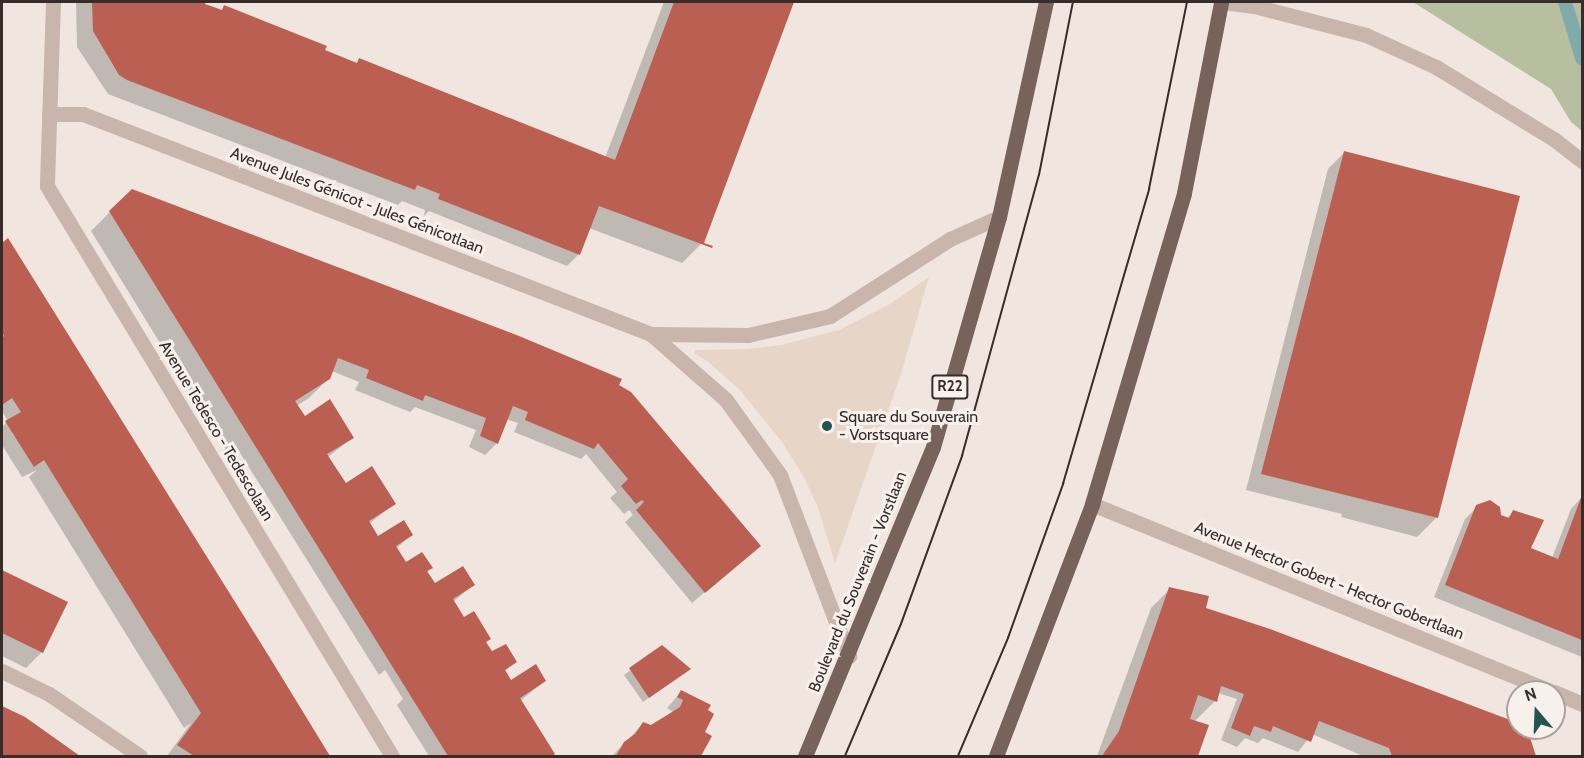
<!DOCTYPE html>
<html>
<head>
<meta charset="utf-8">
<style>
  body { margin:0 }
  #map { position:relative; width:1584px; height:758px; overflow:hidden; background:#f0e6df; font-family:Cabin,sans-serif }
  div>[style] { position:absolute }
  [style*='--x'] { left:calc(var(--x)*1px); top:calc(var(--y)*1px); width:calc(var(--w)*1px); rotate:calc(var(--a)*1deg) }
  .green>* { inset:0; background:#b8bea0 }
  .plaza>* { inset:0; background:#e7d5c7 }
  .shadow>* { inset:0; background:#0003 }
  .stream>* { height:14px; margin:-7px; padding:0 7px; transform-origin:7px; border-radius:7px; background:#80aba8 }
  .building>* { inset:0; background:#bb5f52 }
  .minor>* { height:15px; margin:-7.5px; padding:0 7.5px; transform-origin:7.5px; border-radius:7.5px; background:#c8b5ac }
  .major>* { height:15px; margin:-7.5px; padding:0 7.5px; transform-origin:7.5px; border-radius:7.5px; background:#77625c }
  .tram>* { height:1.5px; margin:-0.75px; padding:0 0.75px; transform-origin:0.75px; border-radius:0.75px; background:#362c2a }
  .dots>* { width:16px; height:16px; translate:-50% -50%; box-sizing:border-box; border:3px solid #f8f0eb; border-radius:50% }
  span { translate:-50% -50%; white-space:nowrap; text-align:center; line-height:1.15; -webkit-text-stroke:6px #f8f0eb; paint-order:stroke }
  .shield-label span { padding:2px 4px; background:#f8f0eb; border:2px solid; border-radius:4px; -webkit-text-stroke-width:0 }
  .shield-label { font-size:15px; color:#362c2a; font-weight:700 }
  .street-label { font-size:16px; color:#362c2a }
  .poi-label { font-size:16px; color:#362c2a }
  .left { translate:0 -50%; text-align:left }
  .frame { position:absolute; inset:0; border:3px solid #362c2a; pointer-events:none }
  .north { position:absolute; left:1506px; top:680px; width:60px; height:60px; box-sizing:border-box; background:#f8f0eb; border:2px solid #aaa29e; border-radius:50%; rotate:341deg; font-size:16px; font-weight:700; line-height:24px; text-align:center; color:#362c2a }
  .north::after { content:''; display:block; margin:auto; width:21px; height:27px; background:#235451; clip-path:polygon(50% 0,100% 100%,50% 72%,0 100%) }
</style>
</head>
<body>
<div id="map">
  <div class="green">
    <i style="clip-path:polygon(1413px 2px,1582px 2px,1582px 131px,1571px 122px,1551px 89px)"></i>
  </div>
  <div class="plaza">
    <i style="clip-path:polygon(929px 277px,901px 374px,835px 563px,818px 508px,805px 479px,782px 442px,739px 389px,707px 361px,694px 353px,695px 350px,746px 349px,781px 345px,839px 330px,890px 304px)"></i>
  </div>
  <div class="shadow">
    <i style="clip-path:polygon(76px 2px,205px 2px,203px 5px,220px 11px,225px 7px,323px 51px,356px 64px,360px 60px,605px 158px,664px 2px,792px 2px,701px 244px,682px 263px,589px 228px,579px 254px,567px 266px,429px 211px,424px 216px,425px 210px,402px 201px,398px 205px,108px 94px,77px 47px)"></i>
    <i style="clip-path:polygon(1344px 153px,1518px 197px,1436px 518px,1417px 537px,1341px 517px,1342px 514px,1246px 490px,1328px 169px)"></i>
    <i style="clip-path:polygon(132px 190px,617px 386px,759px 546px,692px 603px,625px 522px,633px 515px,629px 510px,624px 514px,610px 498px,617px 492px,586px 454px,581px 459px,514px 432px,518px 423px,506px 419px,497px 443px,485px 455px,469px 447px,476px 430px,415px 407px,410px 412px,355px 390px,359px 382px,332px 371px,329px 378px,309px 398px,296px 406px,304px 418px,352px 438px,328px 457px,345px 485px,394px 504px,369px 524px,378px 538px,411px 535px,396px 549px,406px 564px,431px 568px,426px 573px,435px 585px,473px 585px,453px 602px,464px 619px,489px 639px,485px 643px,492px 653px,515px 661px,504px 672px,511px 682px,545px 681px,520px 701px,553px 754px,551px 756px,429px 756px,397px 705px,403px 699px,385px 670px,379px 675px,235px 445px,226px 450px,91px 231px)"></i>
    <i style="clip-path:polygon(7px 241px,268px 659px,328px 756px,167px 756px,191px 723px,184px 728px,29px 477px,37px 470px,22px 477px,2px 445px,2px 427px,8px 421px,2px 411px,2px 244px)"></i>
    <i style="clip-path:polygon(1582px 497px,1582px 657px,1434px 597px,1465px 519px,1477px 507px,1506px 519px,1513px 512px,1529px 549px,1552px 558px,1571px 509px)"></i>
    <i style="clip-path:polygon(2px 572px,66px 602px,42px 652px,26px 668px,2px 656px)"></i>
    <i style="clip-path:polygon(1170px 589px,1204px 609px,1518px 724px,1518px 728px,1526px 728px,1535px 756px,1363px 756px,1312px 734px,1298px 752px,1263px 738px,1258px 743px,1245px 738px,1237px 747px,1221px 740px,1237px 699px,1218px 693px,1215px 701px,1194px 722px,1207px 726px,1196px 756px,1097px 756px,1151px 608px)"></i>
    <i style="clip-path:polygon(662px 647px,688px 669px,643px 702px,624px 675px)"></i>
    <i style="clip-path:polygon(681px 692px,703px 733px,710px 736px,700px 756px,612px 756px,644px 723px,651px 727px,673px 712px,667px 708px)"></i>
    <i style="clip-path:polygon(2px 708px,24px 719px,78px 756px,2px 756px)"></i>
  </div>
  <div class="stream">
    <i style="--x:1565;--y:2;--w:59;--a:73.1"></i>
  </div>
  <div class="building">
    <i style="clip-path:polygon(92px 2px,206px 2px,205px 4px,222px 10px,224px 5px,327px 46px,325px 50px,357px 63px,359px 58px,615px 160px,674px 2px,794px 2px,704px 243px,713px 246px,712px 248px,599px 206px,580px 255px,441px 200px,438px 199px,440px 194px,417px 185px,415px 190px,127px 80px,119px 75px,93px 31px)"></i>
    <i style="clip-path:polygon(1344px 151px,1520px 196px,1438px 518px,1261px 474px)"></i>
    <i style="clip-path:polygon(132px 189px,519px 336px,622px 379px,619px 385px,631px 392px,761px 546px,705px 593px,636px 510px,644px 502px,642px 500px,636px 504px,621px 486px,628px 479px,598px 443px,594px 449px,525px 420px,528px 412px,513px 406px,498px 444px,480px 436px,486px 418px,425px 395px,423px 401px,366px 378px,369px 370px,338px 358px,330px 379px,295px 401px,305px 416px,330px 399px,354px 438px,327px 454px,336px 468px,346px 483px,372px 466px,396px 504px,369px 521px,378px 536px,404px 520px,413px 535px,396px 546px,406px 562px,422px 552px,433px 568px,427px 571px,435px 583px,463px 566px,475px 585px,453px 599px,464px 617px,474px 611px,491px 639px,486px 642px,492px 651px,506px 644px,517px 662px,505px 670px,511px 680px,536px 664px,546px 681px,520px 698px,555px 754px,552px 756px,448px 756px,109px 211px)"></i>
    <i style="clip-path:polygon(8px 238px,270px 658px,330px 756px,194px 756px,177px 745px,201px 713px,44px 460px,34px 467px,5px 421px,21px 412px,12px 398px,2px 405px,2px 338px,4px 336px,2px 331px,2px 243px)"></i>
    <i style="clip-path:polygon(1582px 495px,1582px 640px,1445px 585px,1476px 505px,1490px 500px,1500px 507px,1501px 515px,1509px 518px,1513px 510px,1544px 520px,1531px 548px,1558px 559px)"></i>
    <i style="clip-path:polygon(2px 570px,68px 602px,43px 653px,2px 633px)"></i>
    <i style="clip-path:polygon(1169px 587px,1209px 596px,1206px 608px,1270px 629px,1518px 723px,1518px 728px,1527px 728px,1536px 756px,1392px 756px,1389px 748px,1319px 721px,1311px 742px,1273px 726px,1271px 732px,1254px 726px,1250px 736px,1231px 728px,1244px 694px,1221px 686px,1217px 702px,1198px 695px,1190px 719px,1209px 725px,1198px 756px,1102px 756px,1119px 731px)"></i>
    <i style="clip-path:polygon(662px 645px,691px 669px,649px 698px,629px 668px)"></i>
    <i style="clip-path:polygon(681px 690px,711px 705px,708px 710px,714px 714px,705px 732px,712px 736px,701px 756px,616px 756px,624px 742px,635px 734px,643px 722px,651px 725px,680px 707px,683px 700px,677px 697px)"></i>
    <i style="clip-path:polygon(2px 706px,25px 717px,80px 756px,2px 756px)"></i>
  </div>
  <div class="minor">
    <i style="--x:53;--y:2;--w:184;--a:91.9"></i>
    <i style="--x:47;--y:186;--w:666;--a:58.82"></i>
    <i style="--x:1221;--y:2;--w:33;--a:7"></i>
    <i style="--x:1254;--y:6;--w:116;--a:14.5"></i>
    <i style="--x:1366;--y:35;--w:77;--a:24.6"></i>
    <i style="--x:1436;--y:67;--w:140;--a:31.5"></i>
    <i style="--x:1555;--y:140;--w:34;--a:38"></i>
    <i style="--x:49;--y:114;--w:34;--a:0"></i>
    <i style="--x:83;--y:114;--w:609;--a:21.17"></i>
    <i style="--x:651;--y:334;--w:100;--a:41.3"></i>
    <i style="--x:726;--y:400;--w:92;--a:54.2"></i>
    <i style="--x:780;--y:475;--w:194;--a:69.1"></i>
    <i style="--x:651;--y:334;--w:97;--a:0.6"></i>
    <i style="--x:748;--y:335;--w:84;--a:-13"></i>
    <i style="--x:830;--y:316;--w:143;--a:-32.7"></i>
    <i style="--x:950;--y:239;--w:54;--a:-24.2"></i>
    <i style="--x:1092;--y:504;--w:498;--a:22.2"></i>
    <i style="--x:2;--y:671;--w:52;--a:26.1"></i>
    <i style="--x:49;--y:694;--w:110;--a:34.3"></i>
    <i style="--x:1554;--y:692;--w:30;--a:23"></i>
  </div>
  <div class="major">
    <i style="--x:805;--y:756;--w:334;--a:-67.5"></i>
    <i style="--x:933;--y:447;--w:239;--a:-74"></i>
    <i style="--x:999;--y:217;--w:220;--a:-77.7"></i>
    <i style="--x:996;--y:756;--w:270;--a:-69.1"></i>
    <i style="--x:1092;--y:504;--w:324;--a:-73.5"></i>
    <i style="--x:1184;--y:193;--w:195;--a:-79"></i>
  </div>
  <div class="tram">
    <i style="--x:845;--y:756;--w:143;--a:-67"></i>
    <i style="--x:901;--y:624;--w:179;--a:-70"></i>
    <i style="--x:962;--y:456;--w:291;--a:-74.7"></i>
    <i style="--x:1039;--y:175;--w:176;--a:-78.9"></i>
    <i style="--x:958;--y:756;--w:128;--a:-67"></i>
    <i style="--x:1008;--y:638;--w:164;--a:-70.3"></i>
    <i style="--x:1063;--y:484;--w:307;--a:-73.7"></i>
    <i style="--x:1149;--y:189;--w:191;--a:-78.5"></i>
  </div>
  <div class="dots">
    <i style="left:827px;top:426px;background:#235451"></i>
  </div>
  <div class="shield-label">
    <span style="left:950px;top:387px">R22</span>
  </div>
  <div class="street-label">
    <span style="left:357px;top:201px;rotate:21deg">Avenue Jules Génicot - Jules Génicotlaan</span>
    <span style="left:216px;top:431px;rotate:59deg">Avenue Tedesco - Tedescolaan</span>
    <span style="left:1329px;top:581px;rotate:22deg">Avenue Hector Gobert - Hector Gobertlaan</span>
    <span style="left:858px;top:582px;rotate:-68deg">Boulevard du Souverain - Vorstlaan</span>
  </div>
  <div class="poi-label">
    <span class="left" style="left:839px;top:426px">Square du Souverain<br>- Vorstsquare</span>
  </div>
  <div class="frame"></div>
  <div class="north">N</div>
</div>
</body>
</html>
